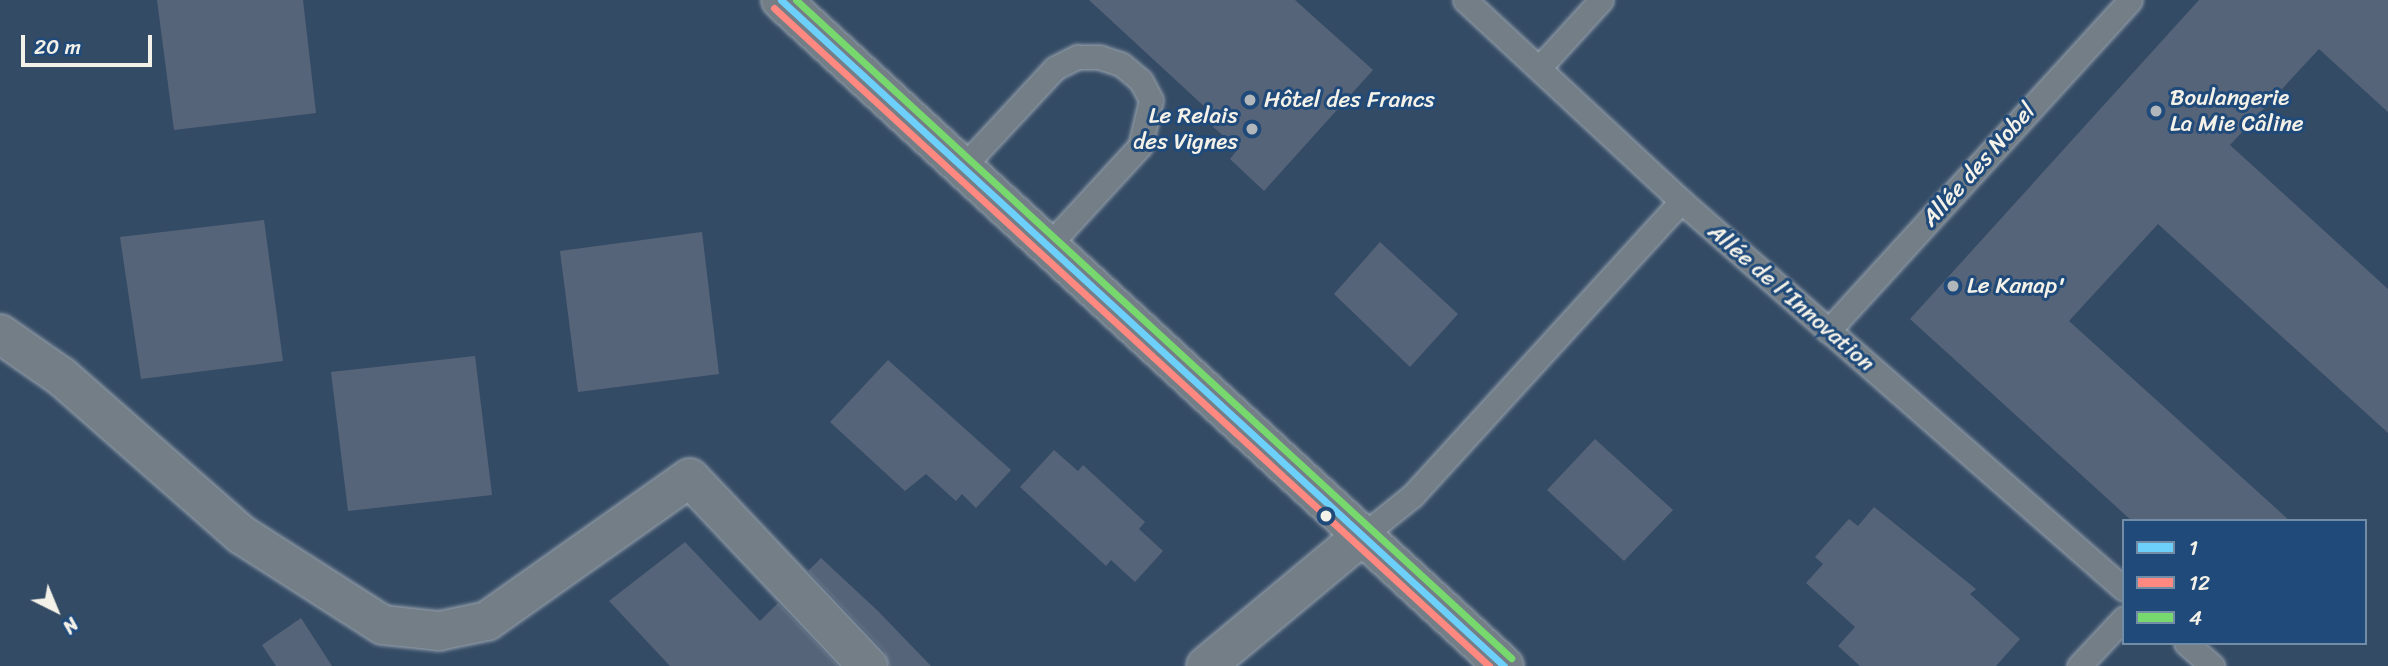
<!DOCTYPE html>
<html>
<head>
<meta charset="utf-8">
<style>
  body { margin:0 }
  #map { position:relative; width:2388px; height:666px; overflow:hidden; background:#344b65; font-family:Sriracha,sans-serif }
  div>[style] { position:absolute }
  [style*='--x'] { left:calc(var(--x)*1px); top:calc(var(--y)*1px); width:calc(var(--w)*1px); rotate:calc(var(--a)*1deg) }
  .building>* { inset:0; background:#566479 }
  .roads { filter:drop-shadow(0 0 2px #9ba5af) drop-shadow(0 0 2px #9ba5af) }
  .service>* { height:23px; margin:-11.5px; padding:0 11.5px; transform-origin:11.5px; border-radius:11.5px; background:#737e87 }
  .minor>* { height:38px; margin:-19px; padding:0 19px; transform-origin:19px; border-radius:19px; background:#737e87 }
  .tertiary>* { height:38px; margin:-19px; padding:0 19px; transform-origin:19px; border-radius:19px; background:#737e87 }
  .bus-1>* { height:7px; margin:-3.5px; padding:0 3.5px; transform-origin:3.5px; border-radius:3.5px; background:#6dd0fb }
  .bus-2>* { height:7px; margin:-3.5px; padding:0 3.5px; transform-origin:3.5px; border-radius:3.5px; background:#ff8980 }
  .bus-3>* { height:7px; margin:-3.5px; padding:0 3.5px; transform-origin:3.5px; border-radius:3.5px; background:#76d86d }
  .dots>* { width:19px; height:19px; translate:-50% -50%; box-sizing:border-box; border:4px solid #1f4a7a; border-radius:50% }
  span { translate:-50% -50%; white-space:nowrap; text-align:center; line-height:1.15; -webkit-text-stroke:6px #1f4a7a; paint-order:stroke }
  .poi-label { font-size:23px; color:#f4f1e8 }
  .left { translate:0 -50%; text-align:left }
  .right { translate:-100% -50%; text-align:right }
  .street-label { font-size:23px; color:#f4f1e8 }
  .legend { position:absolute; left:2122px; top:519px; width:245px; height:126px; box-sizing:border-box; background:#1f4a7a; border:2px solid #748da6; margin:0; padding:9px 12px; list-style:none; font-size:21px; color:#f4f1e8 }
  .legend li { display:flex; align-items:center; gap:14px; height:35px }
  .legend b { width:35px; border:2px solid #748da6 }
  .north { position:absolute; left:21px; top:575px; width:70px; height:70px; -webkit-text-stroke:5px #1f4a7a; paint-order:stroke; rotate:137deg; font-size:19px; font-weight:700; line-height:28px; text-align:center; color:#f4f1e8 }
  .north::after { content:''; display:block; margin:auto; width:24px; height:32px; background:#f4f1e8; clip-path:polygon(50% 0,100% 100%,50% 72%,0 100%) }
  .scale { position:absolute; left:21px; top:35px; width:131px; height:32px; box-sizing:border-box; border:4px solid #f4f1e8; border-top:0; padding-left:9px; font-size:21px; line-height:24px; white-space:nowrap; color:#f4f1e8; -webkit-text-stroke:5px #1f4a7a; paint-order:stroke }
</style>
</head>
<body>
<div id="map">
  <div class="building">
    <i style="clip-path:polygon(157px 0,303px 0,316px 113px,174px 130px)"></i>
    <i style="clip-path:polygon(1089px 0,1295px 0,1373px 70px,1264px 191px,1230px 159px,1238px 149px,1201px 116px,1207px 109px)"></i>
    <i style="clip-path:polygon(2199px 0,2388px 0,2388px 112px,2319px 49px,2230px 145px,2388px 289px,2388px 433px,2158px 224px,2069px 321px,2290px 521px,2132px 521px,1910px 319px)"></i>
    <i style="clip-path:polygon(264px 220px,283px 361px,141px 379px,120px 237px)"></i>
    <i style="clip-path:polygon(702px 232px,719px 374px,578px 392px,560px 251px)"></i>
    <i style="clip-path:polygon(1380px 242px,1458px 314px,1410px 367px,1334px 294px)"></i>
    <i style="clip-path:polygon(475px 356px,492px 495px,348px 511px,331px 372px)"></i>
    <i style="clip-path:polygon(888px 360px,1011px 470px,976px 508px,962px 494px,956px 501px,926px 474px,905px 491px,830px 422px)"></i>
    <i style="clip-path:polygon(1595px 439px,1673px 510px,1624px 561px,1547px 490px)"></i>
    <i style="clip-path:polygon(1054px 450px,1078px 471px,1083px 465px,1145px 522px,1139px 529px,1163px 551px,1135px 582px,1111px 560px,1106px 566px,1020px 487px)"></i>
    <i style="clip-path:polygon(1874px 507px,1976px 589px,1970px 594px,2020px 639px,1996px 666px,1860px 666px,1838px 646px,1855px 627px,1806px 583px,1823px 564px,1815px 557px,1849px 519px,1858px 526px)"></i>
    <i style="clip-path:polygon(685px 542px,760px 621px,778px 603px,838px 666px,670px 666px,609px 601px)"></i>
    <i style="clip-path:polygon(821px 558px,878px 611px,931px 666px,889px 666px,884px 651px,808px 571px)"></i>
    <i style="clip-path:polygon(301px 618px,332px 666px,276px 666px,262px 645px)"></i>
  </div>
  <div class="roads">
    <div class="service">
      <i style="--x:1465;--y:0;--w:295;--a:42.9"></i>
      <i style="--x:1681;--y:201;--w:589;--a:41.21"></i>
      <i style="--x:1539;--y:68;--w:92;--a:-47.6"></i>
      <i style="--x:962;--y:168;--w:137;--a:-47.1"></i>
      <i style="--x:1055;--y:68;--w:25;--a:-27"></i>
      <i style="--x:1077;--y:57;--w:22;--a:0"></i>
      <i style="--x:1099;--y:57;--w:23;--a:18"></i>
      <i style="--x:1121;--y:64;--w:26;--a:40"></i>
      <i style="--x:1141;--y:81;--w:21;--a:62"></i>
      <i style="--x:1151;--y:100;--w:47;--a:103.4"></i>
      <i style="--x:1140;--y:146;--w:137;--a:132.6"></i>
      <i style="--x:1828;--y:331;--w:448;--a:-47.6"></i>
      <i style="--x:1361;--y:537;--w:67;--a:-38.9"></i>
      <i style="--x:1413;--y:495;--w:398;--a:-47.6"></i>
      <i style="--x:2186;--y:643;--w:35;--a:41"></i>
      <i style="--x:2079;--y:666;--w:66;--a:-46.8"></i>
    </div>
    <div class="minor">
      <i style="--x:0;--y:334;--w:75;--a:34.7"></i>
      <i style="--x:62;--y:377;--w:240;--a:41.3"></i>
      <i style="--x:242;--y:535;--w:167;--a:32.6"></i>
      <i style="--x:383;--y:625;--w:56;--a:6.1"></i>
      <i style="--x:439;--y:631;--w:49;--a:-11.8"></i>
      <i style="--x:487;--y:621;--w:248;--a:-35.2"></i>
      <i style="--x:690;--y:478;--w:259;--a:46.6"></i>
      <i style="--x:1206;--y:666;--w:202;--a:-39.8"></i>
    </div>
    <div class="tertiary">
      <i style="--x:781;--y:0;--w:983;--a:42.65"></i>
    </div>
  </div>
  <div class="bus-1">
    <i style="--x:781;--y:0;--w:983;--a:42.65"></i>
  </div>
  <div class="bus-2">
    <i style="--x:774;--y:8;--w:972;--a:42.62"></i>
  </div>
  <div class="bus-3">
    <i style="--x:796;--y:0;--w:972;--a:42.62"></i>
  </div>
  <div class="dots">
    <i style="left:1250px;top:100px;background:#b1b7ba"></i>
    <i style="left:2156px;top:111px;background:#b1b7ba"></i>
    <i style="left:1252px;top:129px;background:#b1b7ba"></i>
    <i style="left:1953px;top:286px;background:#b1b7ba"></i>
    <i style="left:1326px;top:516px;background:#f4f1e8"></i>
  </div>
  <div class="poi-label">
    <span class="left" style="left:2170px;top:111px">Boulangerie<br>La Mie Câline</span>
    <span class="left" style="left:1264px;top:100px">Hôtel des Francs</span>
    <span class="right" style="left:1238px;top:129px">Le Relais<br>des Vignes</span>
    <span class="left" style="left:1967px;top:286px">Le Kanap'</span>
  </div>
  <div class="street-label">
    <span style="left:1979px;top:165px;rotate:-48deg">Allée des Nobel</span>
    <span style="left:1791px;top:298px;rotate:41deg">Allée de l'Innovation</span>
  </div>
  <ul class="legend">
  <li><b style="height:9px;background:#6dd0fb"></b>1</li>
  <li><b style="height:9px;background:#ff8980"></b>12</li>
  <li><b style="height:9px;background:#76d86d"></b>4</li>
  </ul>
  <div class="north">N</div>
  <div class="scale">20 m</div>
</div>
</body>
</html>
